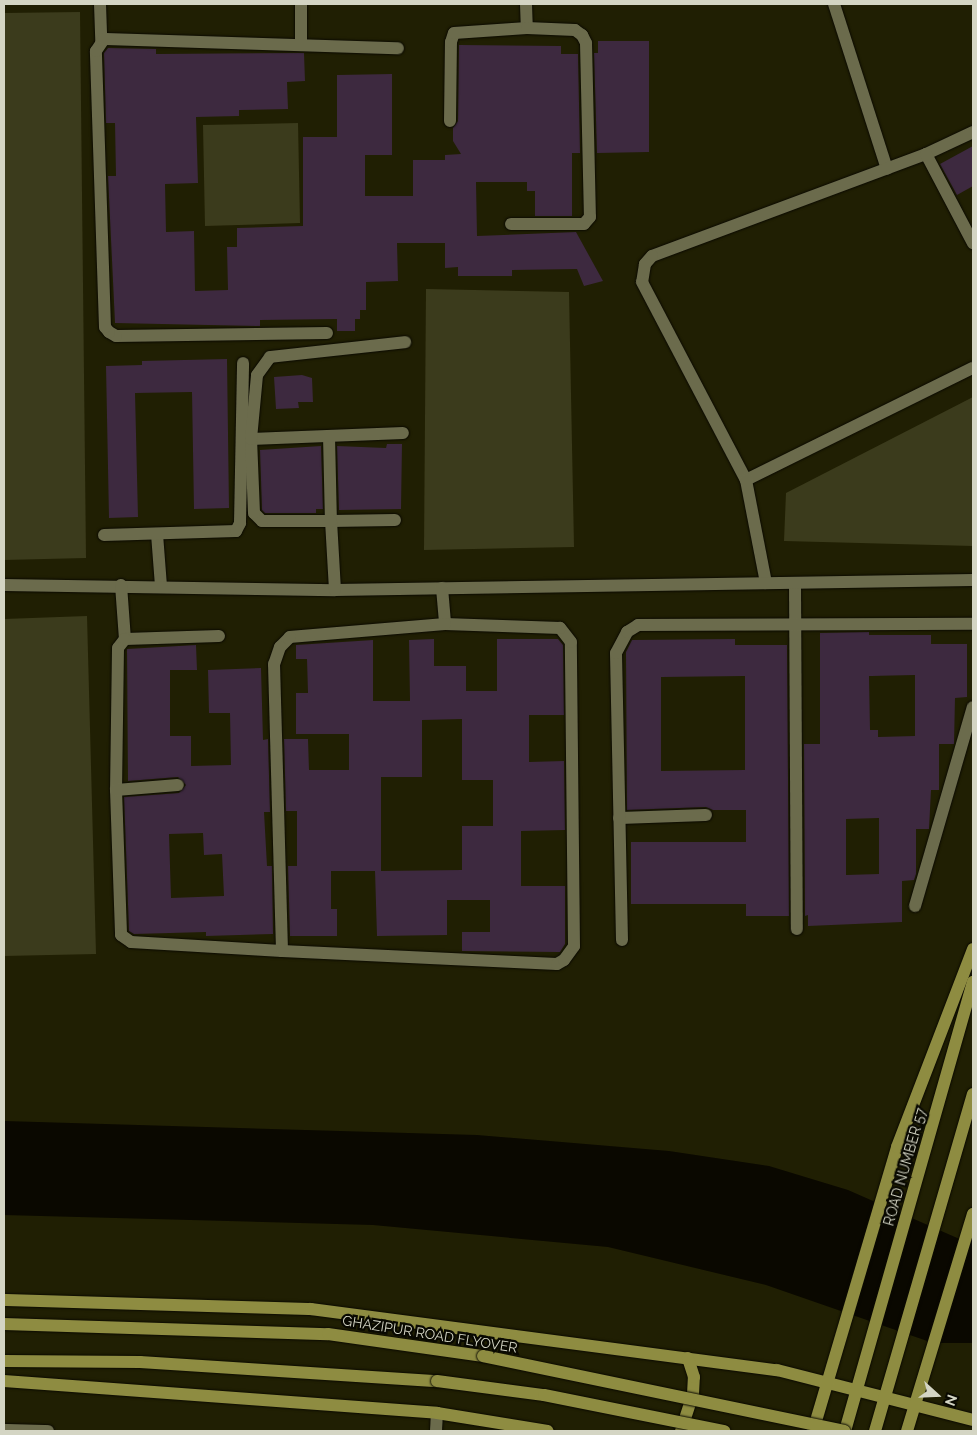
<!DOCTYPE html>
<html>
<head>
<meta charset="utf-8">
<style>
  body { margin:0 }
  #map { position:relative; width:977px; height:1435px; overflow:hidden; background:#201f03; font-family:Raleway,sans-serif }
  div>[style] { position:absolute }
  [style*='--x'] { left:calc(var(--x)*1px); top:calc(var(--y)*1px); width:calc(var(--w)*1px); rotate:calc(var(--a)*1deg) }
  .green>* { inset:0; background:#3b3b1c }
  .water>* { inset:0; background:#0a0800 }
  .building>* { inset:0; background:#3d293f }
  .roads { filter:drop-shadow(0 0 1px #0a0900) drop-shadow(0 0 1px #0a0900) }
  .minor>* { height:12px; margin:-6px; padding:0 6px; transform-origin:6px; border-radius:6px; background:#6b6b4c }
  .major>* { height:12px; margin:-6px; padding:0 6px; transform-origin:6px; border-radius:6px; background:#8e8c41 }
  .bridges { filter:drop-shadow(0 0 1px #0a0900) drop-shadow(0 0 1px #0a0900) }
  .major-bridge>* { height:12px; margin:-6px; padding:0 6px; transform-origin:6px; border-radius:6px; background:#8e8c41 }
  span { translate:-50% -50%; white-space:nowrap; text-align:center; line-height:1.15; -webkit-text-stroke:4.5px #090901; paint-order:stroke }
  .street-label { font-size:14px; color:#d4d5c4 }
  .frame { position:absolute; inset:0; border:5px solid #d4d5c4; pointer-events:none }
  .north { position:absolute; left:912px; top:1370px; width:50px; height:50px; -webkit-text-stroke:4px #090901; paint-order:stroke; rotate:110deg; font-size:14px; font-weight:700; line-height:20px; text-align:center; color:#d4d5c4 }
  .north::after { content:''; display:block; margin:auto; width:18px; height:22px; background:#d4d5c4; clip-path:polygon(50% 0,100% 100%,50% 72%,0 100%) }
</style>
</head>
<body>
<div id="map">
  <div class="green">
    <i style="clip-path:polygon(80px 12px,86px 558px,4px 560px,4px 13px)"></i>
    <i style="clip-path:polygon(298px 123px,300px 223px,205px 226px,203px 125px)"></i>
    <i style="clip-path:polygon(426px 289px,569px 292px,574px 547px,424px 550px)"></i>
    <i style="clip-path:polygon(973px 397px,973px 546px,784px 541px,786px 493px)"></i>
    <i style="clip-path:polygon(87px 616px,96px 954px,4px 956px,4px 619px)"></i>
  </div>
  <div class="water">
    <i style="clip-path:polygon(4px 1121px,477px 1135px,669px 1151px,769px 1166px,848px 1190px,964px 1241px,973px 1238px,973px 1343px,933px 1343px,766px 1285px,608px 1247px,373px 1225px,4px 1215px)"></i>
  </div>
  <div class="building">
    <i style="clip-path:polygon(598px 41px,649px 41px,649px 152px,597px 153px,594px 53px,598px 53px)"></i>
    <i style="clip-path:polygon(459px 45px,561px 46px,561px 54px,578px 54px,580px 153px,572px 153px,572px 216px,535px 216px,535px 191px,527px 191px,527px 182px,476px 182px,477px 236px,576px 232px,603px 281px,584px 286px,577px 269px,512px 270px,512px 276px,458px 276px,458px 267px,445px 268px,445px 243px,397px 243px,398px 281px,366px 282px,366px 310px,360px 310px,360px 319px,355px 319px,355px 331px,337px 331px,337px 319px,260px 320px,260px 326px,115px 323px,108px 176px,116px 176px,115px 123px,106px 123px,104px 53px,108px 48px,156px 49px,156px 54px,304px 53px,305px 81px,287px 82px,288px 109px,239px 110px,239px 116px,196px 117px,198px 183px,165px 184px,166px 232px,194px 231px,195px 291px,228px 290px,227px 247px,237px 247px,237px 228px,303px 226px,303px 137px,337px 137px,337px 75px,392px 74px,392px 155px,365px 155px,365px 196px,413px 196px,413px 160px,445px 160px,445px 155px,461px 154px,453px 141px,453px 128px,458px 121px)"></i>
    <i style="clip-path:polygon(973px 146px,973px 186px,957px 195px,940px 164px)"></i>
    <i style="clip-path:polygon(227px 359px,229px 508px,194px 509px,192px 392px,135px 393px,138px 517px,109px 518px,106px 366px,142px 365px,142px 361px)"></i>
    <i style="clip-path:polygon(302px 375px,312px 378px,313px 402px,298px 402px,299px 408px,276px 409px,274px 377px)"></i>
    <i style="clip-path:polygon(387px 444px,402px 444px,401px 509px,339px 510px,337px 446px,386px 448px)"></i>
    <i style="clip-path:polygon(321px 446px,323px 509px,316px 509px,316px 513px,265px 513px,262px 510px,260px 450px)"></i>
    <i style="clip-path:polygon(evenodd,869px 632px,869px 635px,931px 635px,931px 644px,967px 644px,967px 697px,955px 698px,954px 744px,939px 744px,939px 790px,931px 790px,929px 829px,916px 829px,916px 874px,914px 880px,902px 881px,902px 922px,808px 926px,808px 915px,805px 916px,804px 744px,820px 744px,820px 633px,869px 632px,915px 675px,915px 736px,878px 737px,878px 730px,870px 730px,869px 676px,915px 675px,869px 632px,879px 818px,879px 874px,846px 875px,846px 819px,879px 818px)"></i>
    <i style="clip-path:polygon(evenodd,434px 639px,434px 666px,466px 666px,466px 691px,497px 691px,497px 639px,558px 639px,563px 645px,564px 715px,529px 715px,529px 762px,564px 761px,565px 830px,521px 831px,521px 886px,565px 886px,565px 944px,560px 952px,462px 951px,462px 932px,490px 932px,490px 900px,447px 900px,447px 935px,377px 936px,375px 871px,331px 871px,331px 909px,337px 909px,337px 936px,290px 936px,288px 866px,297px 866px,297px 811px,286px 811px,284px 739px,308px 739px,309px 770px,349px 770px,349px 734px,296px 734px,296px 693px,308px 693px,307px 659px,296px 659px,296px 645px,373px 640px,373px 701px,410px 701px,409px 640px,434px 639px,462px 719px,462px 780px,493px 780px,493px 826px,462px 826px,462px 870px,381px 871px,381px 777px,422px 777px,422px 720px,462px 719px)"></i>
    <i style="clip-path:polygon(evenodd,735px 639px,735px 645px,787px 645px,789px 916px,746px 916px,746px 904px,631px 904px,631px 842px,746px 842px,746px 810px,713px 810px,706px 807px,627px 810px,626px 652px,632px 640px,735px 639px,745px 676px,745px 770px,661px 771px,661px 677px,745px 676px)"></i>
    <i style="clip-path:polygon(evenodd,196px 645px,197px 670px,170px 670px,170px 736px,191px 736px,191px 766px,231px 765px,230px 713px,209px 713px,208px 670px,261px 668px,263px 740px,268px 739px,270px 812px,264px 812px,267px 866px,272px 866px,273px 934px,206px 936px,206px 932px,134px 934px,129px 931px,124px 797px,179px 793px,186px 785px,178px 777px,128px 781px,127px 649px,196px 645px,203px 833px,204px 855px,222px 854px,224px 896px,171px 898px,169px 834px,203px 833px)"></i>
  </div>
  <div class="roads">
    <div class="minor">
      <i style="--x:100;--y:4;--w:38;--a:88"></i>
      <i style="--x:526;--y:4;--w:24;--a:88"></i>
      <i style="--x:834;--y:4;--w:173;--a:72.2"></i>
      <i style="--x:301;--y:44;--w:40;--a:-90"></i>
      <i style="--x:450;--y:121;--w:79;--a:-89.3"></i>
      <i style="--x:451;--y:42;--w:9;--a:-72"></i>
      <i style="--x:454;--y:33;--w:73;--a:-3.9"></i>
      <i style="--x:527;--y:28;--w:48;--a:2.4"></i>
      <i style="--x:575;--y:30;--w:9;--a:36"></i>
      <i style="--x:582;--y:35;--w:9;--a:63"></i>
      <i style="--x:586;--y:43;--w:174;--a:88.7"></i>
      <i style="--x:590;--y:217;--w:9;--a:131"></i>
      <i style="--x:584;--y:224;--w:73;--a:180"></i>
      <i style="--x:973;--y:132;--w:52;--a:154.9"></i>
      <i style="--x:926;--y:154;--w:292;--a:159.6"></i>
      <i style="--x:652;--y:256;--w:11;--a:131"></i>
      <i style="--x:645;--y:264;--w:18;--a:99"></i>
      <i style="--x:642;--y:282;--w:224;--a:62.3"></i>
      <i style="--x:746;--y:480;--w:253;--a:-26.3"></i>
      <i style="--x:926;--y:154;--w:101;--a:62.2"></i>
      <i style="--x:327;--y:333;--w:211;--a:179.2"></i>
      <i style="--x:116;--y:336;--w:8;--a:-150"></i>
      <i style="--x:109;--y:332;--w:6;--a:-129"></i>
      <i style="--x:105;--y:327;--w:276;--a:-91.9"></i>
      <i style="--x:96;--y:51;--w:14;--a:-56"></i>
      <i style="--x:104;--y:39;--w:294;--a:1.8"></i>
      <i style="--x:329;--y:436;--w:85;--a:88.7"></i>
      <i style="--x:331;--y:521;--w:64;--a:-0.9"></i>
      <i style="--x:251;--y:439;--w:152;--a:-2.3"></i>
      <i style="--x:746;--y:480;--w:105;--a:79"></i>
      <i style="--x:157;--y:534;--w:52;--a:85.6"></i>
      <i style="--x:104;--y:535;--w:132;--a:-1.7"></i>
      <i style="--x:236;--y:531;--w:9;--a:-63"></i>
      <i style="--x:240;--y:523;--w:160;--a:-88.9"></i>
      <i style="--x:795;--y:583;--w:346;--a:89.7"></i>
      <i style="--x:4;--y:585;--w:331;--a:0.9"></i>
      <i style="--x:335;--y:590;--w:638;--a:-0.9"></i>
      <i style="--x:121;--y:585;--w:54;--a:85.8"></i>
      <i style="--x:442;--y:588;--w:36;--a:85"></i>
      <i style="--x:335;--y:590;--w:69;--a:-93.3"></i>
      <i style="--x:331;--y:521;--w:69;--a:180"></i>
      <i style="--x:262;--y:521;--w:11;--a:-135"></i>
      <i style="--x:254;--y:513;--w:74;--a:-92.3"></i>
      <i style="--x:251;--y:439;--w:64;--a:-84.6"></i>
      <i style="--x:257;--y:375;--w:22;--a:-54"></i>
      <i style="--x:270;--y:357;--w:136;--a:-6.3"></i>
      <i style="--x:219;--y:636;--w:94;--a:178.2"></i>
      <i style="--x:125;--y:639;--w:11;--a:128"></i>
      <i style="--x:118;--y:648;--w:142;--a:90.8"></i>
      <i style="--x:116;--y:790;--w:145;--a:88"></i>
      <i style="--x:121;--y:935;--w:12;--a:35"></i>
      <i style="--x:131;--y:942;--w:151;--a:3.4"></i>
      <i style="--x:282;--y:951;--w:275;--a:2.7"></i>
      <i style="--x:557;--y:964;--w:8;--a:-30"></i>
      <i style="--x:564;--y:960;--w:17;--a:-54"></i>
      <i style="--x:574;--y:946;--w:304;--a:-90.6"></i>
      <i style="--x:571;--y:642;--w:18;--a:-128"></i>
      <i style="--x:560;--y:628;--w:115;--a:-178"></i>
      <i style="--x:445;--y:624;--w:156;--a:175.2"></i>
      <i style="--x:290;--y:637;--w:14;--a:135"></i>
      <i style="--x:280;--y:647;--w:18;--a:109"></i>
      <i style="--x:274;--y:664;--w:287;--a:88.4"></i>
      <i style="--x:116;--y:790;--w:62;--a:-4.6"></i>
      <i style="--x:619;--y:818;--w:87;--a:-2"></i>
      <i style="--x:915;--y:906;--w:207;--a:-73.8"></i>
      <i style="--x:622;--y:940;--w:287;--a:-91.2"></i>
      <i style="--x:616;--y:653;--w:24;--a:-62"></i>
      <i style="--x:627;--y:632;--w:13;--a:-32"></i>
      <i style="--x:638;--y:625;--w:335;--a:-0.2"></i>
      <i style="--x:4;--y:1430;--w:44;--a:1.3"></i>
      <i style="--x:436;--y:1431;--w:18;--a:-87"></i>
    </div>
    <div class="major">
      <i style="--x:4;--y:1300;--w:307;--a:1.7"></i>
      <i style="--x:311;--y:1309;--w:470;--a:7.5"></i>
      <i style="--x:777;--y:1370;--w:202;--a:14.3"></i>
      <i style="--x:4;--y:1324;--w:324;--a:1.8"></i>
      <i style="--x:328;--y:1334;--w:157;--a:8.1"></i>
      <i style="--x:4;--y:1361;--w:136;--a:0.4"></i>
      <i style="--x:140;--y:1362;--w:298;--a:3.7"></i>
      <i style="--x:4;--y:1381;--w:434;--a:4.2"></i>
      <i style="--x:437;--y:1413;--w:112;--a:9.2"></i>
      <i style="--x:681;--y:1431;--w:39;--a:-72"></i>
      <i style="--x:693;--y:1394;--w:17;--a:-87"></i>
      <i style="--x:694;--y:1377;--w:20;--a:-108"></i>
      <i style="--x:813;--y:1431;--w:296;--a:-73.5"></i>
      <i style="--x:897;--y:1147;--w:212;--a:-69"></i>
      <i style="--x:845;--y:1431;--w:467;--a:-74.1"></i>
      <i style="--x:875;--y:1431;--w:351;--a:-73.8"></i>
      <i style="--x:907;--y:1431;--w:227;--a:-73.1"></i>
    </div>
  </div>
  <div class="bridges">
    <div class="major-bridge">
      <i style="--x:483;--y:1356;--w:369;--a:11.7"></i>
      <i style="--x:437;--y:1381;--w:108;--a:7.5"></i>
      <i style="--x:544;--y:1395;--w:184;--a:11.3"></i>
    </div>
  </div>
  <div class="street-label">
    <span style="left:905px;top:1167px;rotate:-74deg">ROAD NUMBER 57</span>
    <span style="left:430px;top:1334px;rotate:9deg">GHAZIPUR ROAD FLYOVER</span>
  </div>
  <div class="frame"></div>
  <div class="north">N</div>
</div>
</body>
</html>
